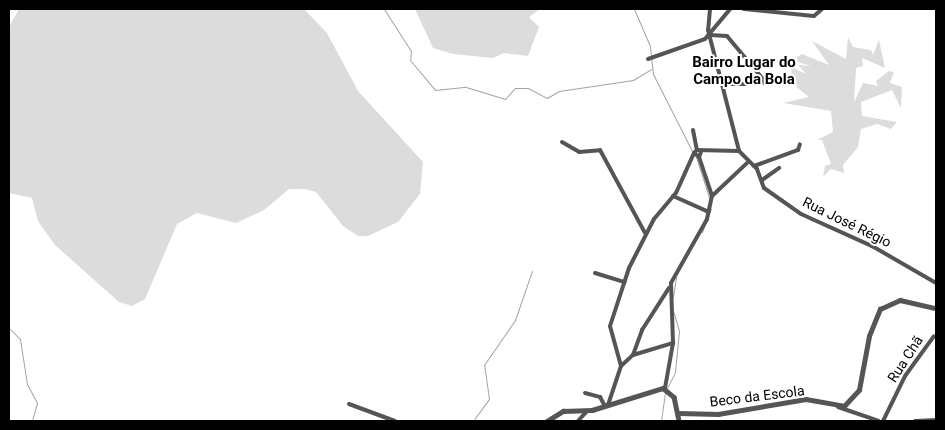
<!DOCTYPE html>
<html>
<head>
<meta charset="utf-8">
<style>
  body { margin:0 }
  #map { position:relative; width:945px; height:430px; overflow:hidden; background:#fff; font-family:Roboto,sans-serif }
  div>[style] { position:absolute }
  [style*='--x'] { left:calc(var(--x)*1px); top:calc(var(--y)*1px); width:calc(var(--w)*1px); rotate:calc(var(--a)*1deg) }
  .green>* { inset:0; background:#dcdcdc }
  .stream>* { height:1px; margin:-0.5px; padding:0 0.5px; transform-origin:0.5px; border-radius:0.5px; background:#a3a3a3 }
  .minor>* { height:4px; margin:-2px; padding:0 2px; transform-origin:2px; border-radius:2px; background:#555 }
  .tertiary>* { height:4.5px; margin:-2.25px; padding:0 2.25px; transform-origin:2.25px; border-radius:2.25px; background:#555 }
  span { translate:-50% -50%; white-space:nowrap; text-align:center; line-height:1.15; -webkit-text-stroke:4px #fff; paint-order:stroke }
  .street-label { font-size:14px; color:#000 }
  .neighbourhood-label { font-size:15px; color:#000; font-weight:700 }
  .frame { position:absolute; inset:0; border:10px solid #000; pointer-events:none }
</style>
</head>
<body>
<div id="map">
  <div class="green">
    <i style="clip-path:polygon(19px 9px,304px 9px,327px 33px,358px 91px,423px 162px,420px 194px,398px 222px,368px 236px,358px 236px,343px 226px,316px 192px,305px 189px,289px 189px,264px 210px,236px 223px,197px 213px,177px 224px,145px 299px,132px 306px,119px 302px,55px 245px,38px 221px,32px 198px,9px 193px,9px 27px)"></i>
    <i style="clip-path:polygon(415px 9px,540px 9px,529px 17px,539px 27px,528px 56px,504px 53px,493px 58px,453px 54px,433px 48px)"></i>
    <i style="clip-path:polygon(848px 37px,853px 47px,871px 50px,873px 55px,879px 40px,885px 68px,862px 58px,863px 66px,856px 68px,854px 102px,863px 83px,878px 86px,876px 81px,889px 71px,894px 72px,890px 83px,902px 87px,901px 108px,892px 90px,861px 102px,862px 116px,897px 122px,891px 129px,877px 124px,861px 129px,858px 147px,843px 165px,844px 173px,831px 169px,823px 177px,825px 166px,831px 164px,822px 140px,817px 140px,833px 132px,831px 111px,783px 103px,809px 97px,793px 84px,791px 67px,806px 74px,798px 65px,811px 66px,798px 62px,797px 57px,802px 54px,829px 65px,812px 41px,846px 59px)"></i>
  </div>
  <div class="stream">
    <i style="--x:384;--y:9;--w:50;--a:57.3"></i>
    <i style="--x:411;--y:51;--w:9;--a:96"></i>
    <i style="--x:410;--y:60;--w:39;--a:50"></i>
    <i style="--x:435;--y:90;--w:31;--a:-6"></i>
    <i style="--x:466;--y:87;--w:41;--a:17.1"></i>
    <i style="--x:505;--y:99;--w:15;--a:-48"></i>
    <i style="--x:515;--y:88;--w:13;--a:0"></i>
    <i style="--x:528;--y:88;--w:21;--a:28"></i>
    <i style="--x:547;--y:98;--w:14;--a:-30"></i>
    <i style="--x:559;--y:91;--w:75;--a:-8.5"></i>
    <i style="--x:633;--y:80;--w:21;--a:-31"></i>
    <i style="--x:634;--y:9;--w:40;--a:66.6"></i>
    <i style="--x:650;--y:46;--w:28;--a:84"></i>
    <i style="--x:653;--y:74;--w:86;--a:63.1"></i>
    <i style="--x:696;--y:157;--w:45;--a:72"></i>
    <i style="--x:702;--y:232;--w:25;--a:-69"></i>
    <i style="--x:673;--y:297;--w:20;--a:-81"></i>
    <i style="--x:9;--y:328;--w:16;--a:45"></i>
    <i style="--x:20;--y:339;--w:46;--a:81.2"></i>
    <i style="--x:27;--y:384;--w:21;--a:62"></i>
    <i style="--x:37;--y:403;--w:19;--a:106"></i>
    <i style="--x:473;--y:421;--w:27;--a:-54"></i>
    <i style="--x:489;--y:399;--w:34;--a:-98"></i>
    <i style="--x:484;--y:365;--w:55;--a:-55.4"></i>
    <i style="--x:515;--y:320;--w:52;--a:-70.9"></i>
    <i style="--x:661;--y:421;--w:29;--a:-82"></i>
    <i style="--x:665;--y:392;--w:22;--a:-63"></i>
    <i style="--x:675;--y:372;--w:41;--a:-84.4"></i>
    <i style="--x:679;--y:331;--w:19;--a:-106"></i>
  </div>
  <div class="minor">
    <i style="--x:710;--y:9;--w:21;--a:95"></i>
    <i style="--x:708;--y:30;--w:125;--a:75.6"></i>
    <i style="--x:739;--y:151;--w:25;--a:45"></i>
    <i style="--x:757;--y:169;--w:20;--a:70"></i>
    <i style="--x:764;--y:188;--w:45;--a:35.1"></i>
    <i style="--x:801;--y:214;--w:78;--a:24.3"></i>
    <i style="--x:872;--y:246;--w:74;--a:30"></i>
    <i style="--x:744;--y:9;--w:70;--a:5.7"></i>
    <i style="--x:814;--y:16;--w:11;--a:-41"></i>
    <i style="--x:710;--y:35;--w:17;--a:3"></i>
    <i style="--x:727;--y:36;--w:56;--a:50.1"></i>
    <i style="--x:763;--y:79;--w:5;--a:101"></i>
    <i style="--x:762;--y:84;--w:41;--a:180"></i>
    <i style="--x:648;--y:59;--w:60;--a:-19.3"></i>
    <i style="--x:705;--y:39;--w:39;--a:-50"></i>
    <i style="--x:762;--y:84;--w:9;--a:0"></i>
    <i style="--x:693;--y:130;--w:20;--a:79"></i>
    <i style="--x:562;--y:142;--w:20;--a:30"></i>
    <i style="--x:579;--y:152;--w:21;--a:-5"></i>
    <i style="--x:600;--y:150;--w:94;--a:61.5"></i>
    <i style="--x:701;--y:152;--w:5;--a:112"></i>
    <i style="--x:699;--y:157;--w:6;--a:-141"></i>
    <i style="--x:694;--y:153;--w:4;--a:-45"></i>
    <i style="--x:697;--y:150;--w:42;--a:1.4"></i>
    <i style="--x:754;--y:166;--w:47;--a:-20"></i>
    <i style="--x:798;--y:150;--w:6;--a:-72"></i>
    <i style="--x:762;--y:180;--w:21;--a:-35"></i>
    <i style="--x:673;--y:196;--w:39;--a:24"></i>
    <i style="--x:712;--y:196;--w:48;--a:-43.3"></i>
    <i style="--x:595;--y:273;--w:31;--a:17"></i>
    <i style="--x:633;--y:355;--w:42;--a:-16.7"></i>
    <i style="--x:621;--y:366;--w:41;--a:-105.4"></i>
    <i style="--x:610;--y:326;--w:61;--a:-71.9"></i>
    <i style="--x:629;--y:268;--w:55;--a:-63"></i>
    <i style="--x:654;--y:219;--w:34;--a:-50"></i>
    <i style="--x:676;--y:193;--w:44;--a:-65.8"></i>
    <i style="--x:665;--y:388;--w:46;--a:-79.9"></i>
    <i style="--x:673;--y:343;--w:60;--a:-91.9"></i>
    <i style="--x:671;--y:283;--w:73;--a:-60.6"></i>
    <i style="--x:707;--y:219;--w:24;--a:-78"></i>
    <i style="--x:712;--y:196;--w:41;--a:-108.4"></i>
    <i style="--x:585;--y:393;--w:16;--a:15"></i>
    <i style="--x:600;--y:397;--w:10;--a:61"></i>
    <i style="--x:349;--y:404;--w:49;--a:20.3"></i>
    <i style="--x:608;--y:405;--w:41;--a:-71.6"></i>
    <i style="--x:621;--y:366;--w:16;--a:-43"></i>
    <i style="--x:633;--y:355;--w:27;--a:-70"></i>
    <i style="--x:642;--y:330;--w:50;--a:-57.3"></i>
    <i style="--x:838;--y:407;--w:43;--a:18.9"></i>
    <i style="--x:578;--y:421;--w:12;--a:-48"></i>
    <i style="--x:883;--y:421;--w:50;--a:-63.9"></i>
    <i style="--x:905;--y:376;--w:49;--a:-54.1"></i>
    <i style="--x:915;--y:421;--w:21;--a:-3"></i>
  </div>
  <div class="tertiary">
    <i style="--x:678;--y:413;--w:40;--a:1.4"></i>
    <i style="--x:718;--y:414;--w:89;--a:-9.7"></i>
    <i style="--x:806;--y:399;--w:39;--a:10"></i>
    <i style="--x:844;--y:406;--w:22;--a:-47"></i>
    <i style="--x:859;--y:390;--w:55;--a:-79.5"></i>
    <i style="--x:869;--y:336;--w:29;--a:-68"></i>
    <i style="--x:880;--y:309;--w:22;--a:-24"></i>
    <i style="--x:900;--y:300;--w:37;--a:13"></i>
    <i style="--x:547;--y:421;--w:19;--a:-32"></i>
    <i style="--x:563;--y:411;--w:29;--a:-2"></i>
    <i style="--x:592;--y:410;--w:74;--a:-17.2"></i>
    <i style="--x:663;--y:388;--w:14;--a:39"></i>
    <i style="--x:674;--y:397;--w:25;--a:78"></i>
  </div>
  <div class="street-label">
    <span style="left:847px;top:222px;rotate:26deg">Rua José Régio</span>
    <span style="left:905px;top:359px;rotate:-57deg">Rua Chã</span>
    <span style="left:757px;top:396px;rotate:-7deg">Beco da Escola</span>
  </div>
  <div class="neighbourhood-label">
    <span style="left:744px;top:71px">Bairro Lugar do<br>Campo da Bola</span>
  </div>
  <div class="frame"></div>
</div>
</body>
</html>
